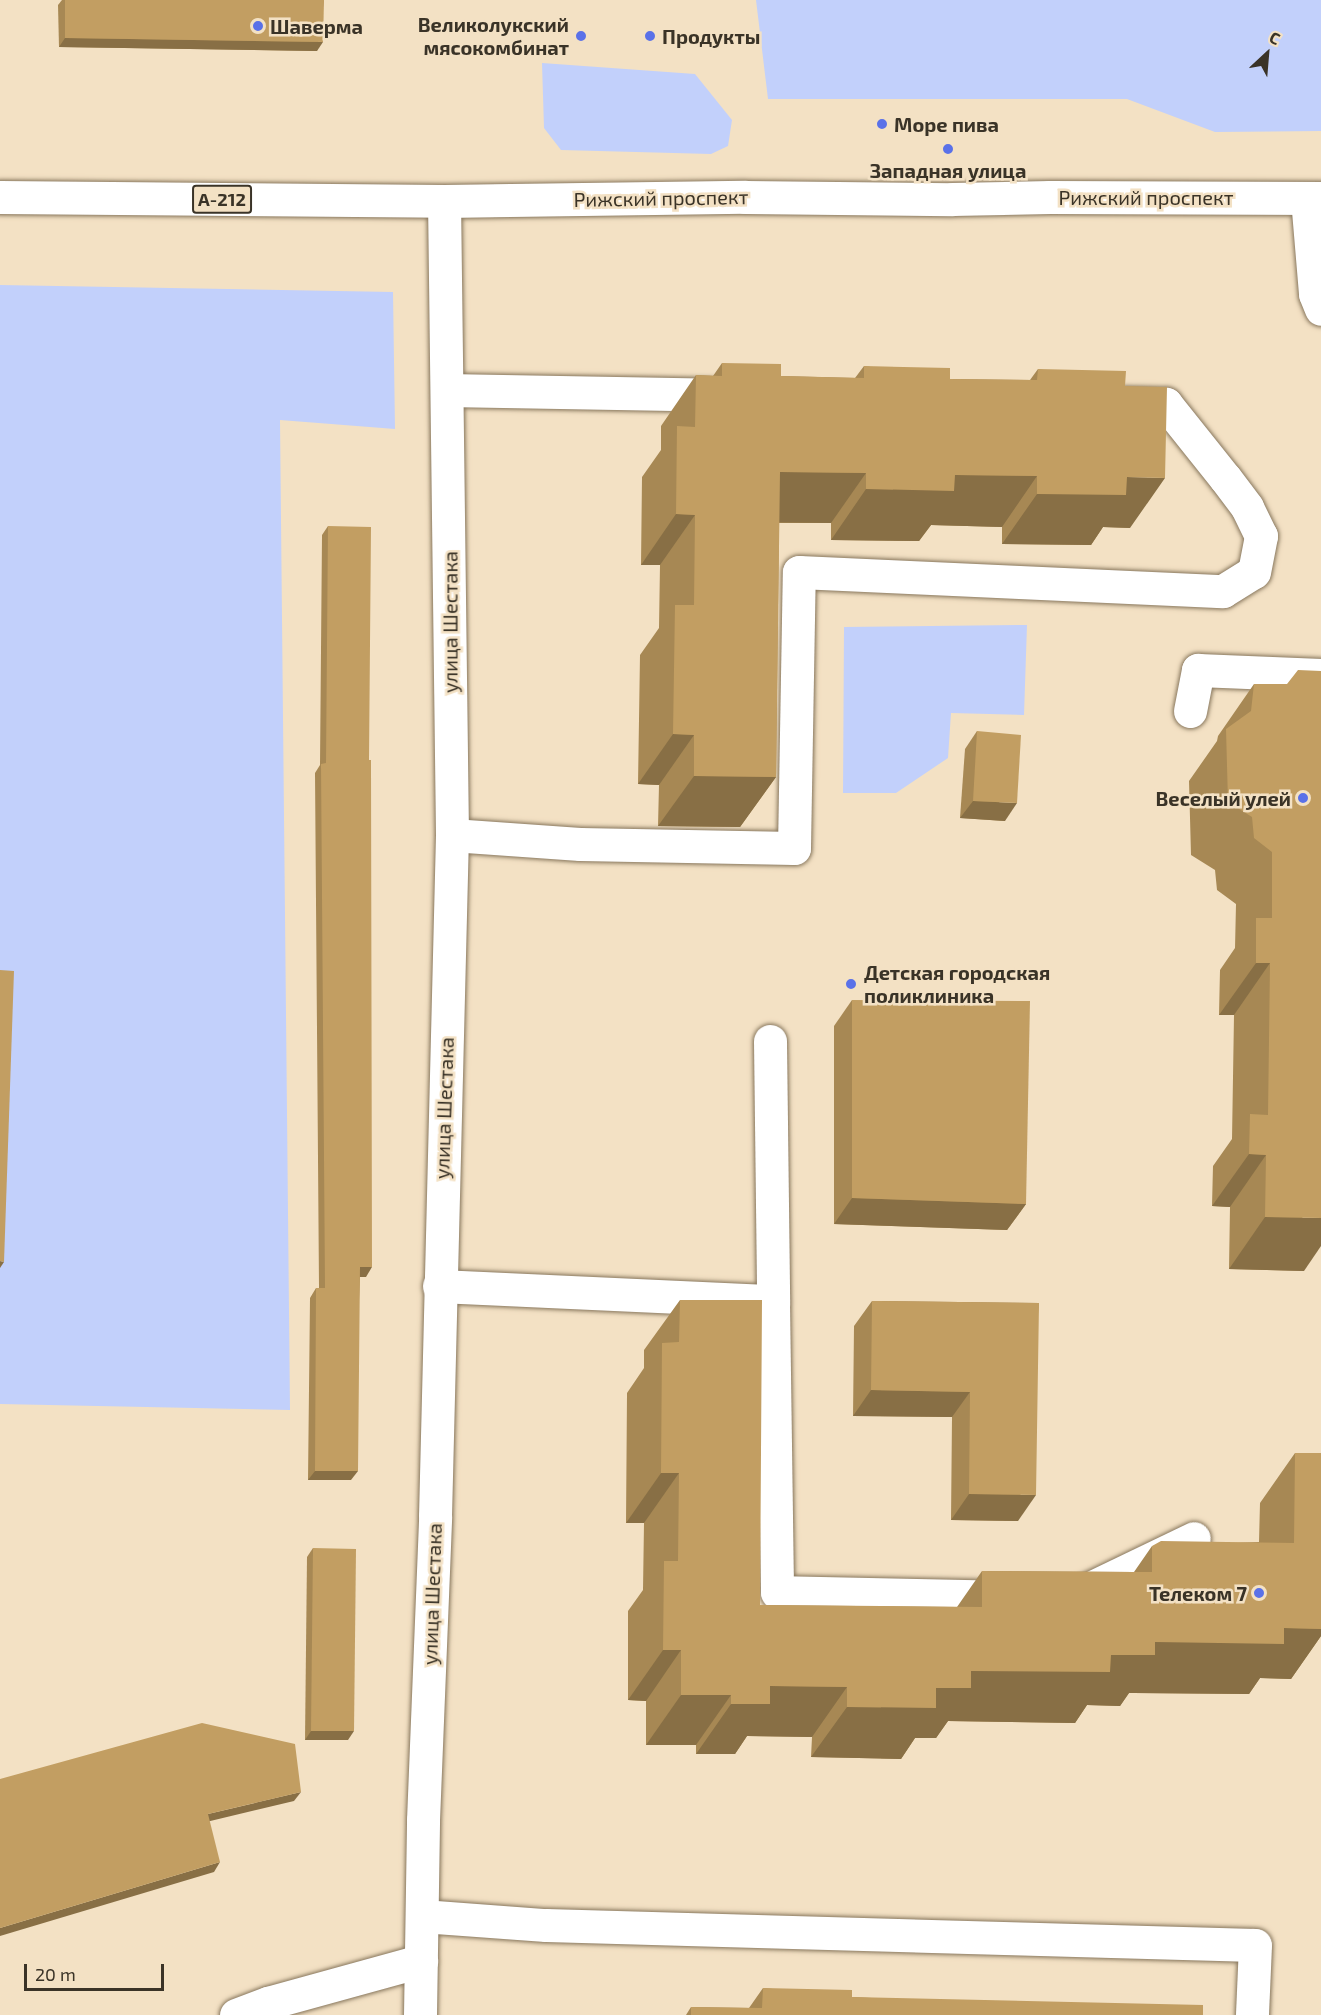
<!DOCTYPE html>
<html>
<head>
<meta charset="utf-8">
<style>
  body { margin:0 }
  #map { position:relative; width:1321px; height:2015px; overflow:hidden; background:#f3e1c4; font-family:"Exo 2",sans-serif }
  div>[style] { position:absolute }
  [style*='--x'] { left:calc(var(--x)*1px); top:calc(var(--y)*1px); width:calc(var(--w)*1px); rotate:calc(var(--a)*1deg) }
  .green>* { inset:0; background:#c2d0fb }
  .roads { filter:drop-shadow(0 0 2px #88775d) drop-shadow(0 0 2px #88775d) }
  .minor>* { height:33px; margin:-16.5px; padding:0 16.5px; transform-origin:16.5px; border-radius:16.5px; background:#fff }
  .trunk>* { height:33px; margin:-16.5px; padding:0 16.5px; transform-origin:16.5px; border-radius:16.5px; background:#fff }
  .wall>* { inset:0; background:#a78854 }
  .shaded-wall>* { inset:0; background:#886f45 }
  .building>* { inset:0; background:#c29e62 }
  .dots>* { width:16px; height:16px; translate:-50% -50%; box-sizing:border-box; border:3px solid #f3e1c4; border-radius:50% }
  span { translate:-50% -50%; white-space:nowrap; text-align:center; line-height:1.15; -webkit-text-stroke:5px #f3e1c4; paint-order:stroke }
  .shield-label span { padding:2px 4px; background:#f3e1c4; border:2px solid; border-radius:4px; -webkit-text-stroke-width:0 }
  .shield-label { font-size:18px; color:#3a3327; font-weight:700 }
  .poi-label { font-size:20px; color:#3a3327; font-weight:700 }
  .right { translate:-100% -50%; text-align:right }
  .left { translate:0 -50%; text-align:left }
  .street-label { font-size:20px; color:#3a3327 }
  .north { position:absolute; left:1237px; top:24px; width:60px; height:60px; -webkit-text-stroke:4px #f3e1c4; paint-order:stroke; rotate:26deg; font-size:16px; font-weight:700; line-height:24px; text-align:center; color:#3a3327 }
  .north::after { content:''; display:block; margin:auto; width:21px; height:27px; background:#3a3327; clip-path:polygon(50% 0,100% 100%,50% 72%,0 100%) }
  .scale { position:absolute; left:24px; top:1964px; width:140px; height:27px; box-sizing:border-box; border:3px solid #3a3327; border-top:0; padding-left:8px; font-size:18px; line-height:21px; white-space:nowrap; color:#3a3327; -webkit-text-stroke:4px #f3e1c4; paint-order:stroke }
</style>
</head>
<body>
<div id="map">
  <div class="green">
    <i style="clip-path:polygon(756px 0,1321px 0,1321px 131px,1215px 132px,1127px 99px,768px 99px)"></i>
    <i style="clip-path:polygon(542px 63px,695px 74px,732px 120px,728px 146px,711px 154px,561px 150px,544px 128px)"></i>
    <i style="clip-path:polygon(0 285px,393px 292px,395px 429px,280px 420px,290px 1410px,0 1404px)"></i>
    <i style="clip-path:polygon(1027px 625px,1024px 715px,951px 713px,948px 758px,896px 793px,843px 793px,844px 627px)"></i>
  </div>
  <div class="roads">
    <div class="minor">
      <i style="--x:1307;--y:198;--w:96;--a:85.2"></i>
      <i style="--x:1315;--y:294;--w:16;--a:68"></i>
      <i style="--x:448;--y:390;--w:280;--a:1"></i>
      <i style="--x:1190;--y:711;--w:42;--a:-79"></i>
      <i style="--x:1198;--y:670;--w:123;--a:2.3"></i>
      <i style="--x:452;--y:835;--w:128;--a:4"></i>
      <i style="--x:580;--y:844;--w:214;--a:1.1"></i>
      <i style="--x:794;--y:848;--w:276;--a:-89"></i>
      <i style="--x:799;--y:572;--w:424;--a:2.6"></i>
      <i style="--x:1223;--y:591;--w:36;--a:-32"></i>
      <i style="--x:1254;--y:572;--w:37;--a:-79"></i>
      <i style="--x:1261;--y:536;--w:32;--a:-116"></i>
      <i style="--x:1247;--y:507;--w:36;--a:-127"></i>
      <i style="--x:1225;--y:478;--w:95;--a:-128.6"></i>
      <i style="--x:1166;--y:404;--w:44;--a:-178.7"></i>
      <i style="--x:770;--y:1041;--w:260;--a:89.3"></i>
      <i style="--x:439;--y:1286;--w:334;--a:2.6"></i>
      <i style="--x:773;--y:1301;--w:291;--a:89.2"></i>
      <i style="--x:777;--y:1592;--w:231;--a:1.2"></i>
      <i style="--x:1082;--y:1592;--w:124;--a:-25.7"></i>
      <i style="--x:422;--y:1916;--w:124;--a:4.2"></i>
      <i style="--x:546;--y:1925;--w:709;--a:1.62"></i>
      <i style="--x:1255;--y:1945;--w:70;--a:92.5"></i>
      <i style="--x:236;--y:2015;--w:34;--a:-21"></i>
      <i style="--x:268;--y:2003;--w:159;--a:-15.4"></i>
      <i style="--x:420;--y:2015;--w:195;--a:-89.1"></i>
      <i style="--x:423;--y:1820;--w:304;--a:-87.7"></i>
      <i style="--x:435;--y:1516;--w:681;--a:-88.57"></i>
      <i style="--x:452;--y:835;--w:634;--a:-90.72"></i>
    </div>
    <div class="trunk">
      <i style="--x:0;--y:197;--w:444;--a:0.5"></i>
      <i style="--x:444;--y:201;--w:301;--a:-0.8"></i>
      <i style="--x:745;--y:197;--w:207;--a:0.6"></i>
      <i style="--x:952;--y:199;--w:98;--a:-1.2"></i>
      <i style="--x:1050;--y:197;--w:271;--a:0.2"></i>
    </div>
  </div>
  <div class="wall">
    <i style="clip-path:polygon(62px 0,324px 0,317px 51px,59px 47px,58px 5px)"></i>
    <i style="clip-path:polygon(722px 363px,781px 376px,855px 378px,864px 366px,950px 379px,1030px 380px,1038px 369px,1125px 386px,1130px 528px,1103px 527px,1091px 545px,1002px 544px,1002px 527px,931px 525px,919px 541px,831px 540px,831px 523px,779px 523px,776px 777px,740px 827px,658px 826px,659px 785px,638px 784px,640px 655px,659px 628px,660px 565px,641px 565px,642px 477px,661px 450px,661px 426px,696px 375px,713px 376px)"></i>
    <i style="clip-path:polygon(328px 526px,369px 760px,366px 1277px,360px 1277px,351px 1480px,308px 1480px,310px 1298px,316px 1288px,319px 1288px,315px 773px,320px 765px,322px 535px)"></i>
    <i style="clip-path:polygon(1254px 684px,1287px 684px,1304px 1271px,1229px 1269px,1230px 1207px,1212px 1206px,1213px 1166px,1232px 1139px,1234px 1015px,1219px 1015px,1220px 970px,1235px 948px,1236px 904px,1217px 890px,1215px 870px,1191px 855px,1189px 781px,1217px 741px,1218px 736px)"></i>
    <i style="clip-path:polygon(977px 731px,1005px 821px,960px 818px,965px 749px)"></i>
    <i style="clip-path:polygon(852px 1000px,1026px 1204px,1007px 1230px,834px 1224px,834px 1026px)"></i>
    <i style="clip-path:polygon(680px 1300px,760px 1605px,957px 1607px,982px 1571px,1134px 1572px,1152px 1546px,1259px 1542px,1260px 1503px,1295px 1453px,1321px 1453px,1321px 1636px,1291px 1679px,1260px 1678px,1249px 1694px,1129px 1693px,1120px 1706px,1087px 1705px,1075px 1723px,948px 1721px,936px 1738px,915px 1738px,901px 1759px,811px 1757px,812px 1737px,747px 1736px,735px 1754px,696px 1754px,696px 1745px,646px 1745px,646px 1701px,628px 1700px,628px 1611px,643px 1590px,644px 1523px,626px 1523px,627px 1393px,644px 1368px,644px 1350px)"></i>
    <i style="clip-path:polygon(872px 1301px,1039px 1303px,1018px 1521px,951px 1520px,952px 1417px,853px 1416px,854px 1326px)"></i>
    <i style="clip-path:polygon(313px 1548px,348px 1740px,305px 1740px,307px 1557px)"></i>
    <i style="clip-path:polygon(763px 1988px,852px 1997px,1203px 2015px,686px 2015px,691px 2007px,749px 2008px)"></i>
  </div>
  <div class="shaded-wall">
    <i style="clip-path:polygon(65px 38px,323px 42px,317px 51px,59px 47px)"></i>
    <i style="clip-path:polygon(780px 472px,866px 473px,831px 523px,745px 522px)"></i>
    <i style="clip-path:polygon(955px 475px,1037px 476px,1002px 527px,931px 525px,919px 541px,831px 540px,866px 489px)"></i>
    <i style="clip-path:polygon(1127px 477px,1165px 478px,1130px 528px,1103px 527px,1091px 545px,1002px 544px,1037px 494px)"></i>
    <i style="clip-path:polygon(676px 514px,695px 515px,660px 565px,641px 565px)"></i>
    <i style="clip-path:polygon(673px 734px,694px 735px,659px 785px,638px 784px)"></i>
    <i style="clip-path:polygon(694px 776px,776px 777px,740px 827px,658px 826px)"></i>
    <i style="clip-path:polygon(973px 801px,1017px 803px,1005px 821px,960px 818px)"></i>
    <i style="clip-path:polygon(1256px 963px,1270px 963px,1234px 1015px,1219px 1015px)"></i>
    <i style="clip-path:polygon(1249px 1154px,1266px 1155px,1230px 1207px,1212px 1206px)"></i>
    <i style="clip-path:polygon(852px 1198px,1026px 1204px,1007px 1230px,834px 1224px)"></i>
    <i style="clip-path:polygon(1265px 1217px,1321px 1218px,1321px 1246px,1304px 1271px,1229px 1269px)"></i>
    <i style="clip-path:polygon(0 1261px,4px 1262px,0 1268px)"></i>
    <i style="clip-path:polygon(360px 1267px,372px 1267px,366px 1277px,353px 1277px)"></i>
    <i style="clip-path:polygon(871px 1390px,970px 1392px,952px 1417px,853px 1416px)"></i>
    <i style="clip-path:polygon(315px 1471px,358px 1471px,351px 1480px,308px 1480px)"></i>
    <i style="clip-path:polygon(661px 1473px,679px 1473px,644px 1523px,626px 1523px)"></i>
    <i style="clip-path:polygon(969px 1494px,1036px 1495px,1018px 1521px,951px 1520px)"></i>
    <i style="clip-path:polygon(1284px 1628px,1321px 1629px,1321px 1636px,1291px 1679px,1260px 1678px,1249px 1694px,1129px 1693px,1120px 1706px,1087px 1705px,1075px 1723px,948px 1721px,936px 1738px,915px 1738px,901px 1759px,811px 1757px,847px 1707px,936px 1688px,971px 1671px,1111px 1655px,1155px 1642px)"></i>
    <i style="clip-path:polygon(663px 1650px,681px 1650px,646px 1701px,628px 1700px)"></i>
    <i style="clip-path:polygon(770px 1686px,847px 1687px,812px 1737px,747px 1736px,735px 1754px,696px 1754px,731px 1704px)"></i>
    <i style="clip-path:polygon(681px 1695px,731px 1695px,696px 1745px,646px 1745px)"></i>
    <i style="clip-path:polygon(311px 1731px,354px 1731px,348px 1740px,305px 1740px)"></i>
    <i style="clip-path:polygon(301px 1792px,294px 1801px,202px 1823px,208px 1814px)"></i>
    <i style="clip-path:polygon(220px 1862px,214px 1872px,0 1936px,0 1928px)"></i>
  </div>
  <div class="building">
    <i style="clip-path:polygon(65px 0,324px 0,323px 42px,65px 38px)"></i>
    <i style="clip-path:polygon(722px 363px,781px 364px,781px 376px,864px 378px,864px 366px,950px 368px,950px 379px,1037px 380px,1038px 369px,1126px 371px,1125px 386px,1167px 387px,1165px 478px,1127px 477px,1126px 495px,1037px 494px,1037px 476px,955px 475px,954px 491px,866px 489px,866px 473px,780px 472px,776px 777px,694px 776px,694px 735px,673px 734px,675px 605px,694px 605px,695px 515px,676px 514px,677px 426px,695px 427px,696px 375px,722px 376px)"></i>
    <i style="clip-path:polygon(328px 526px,371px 527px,369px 760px,371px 760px,372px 1267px,360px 1267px,358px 1471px,315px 1471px,316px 1288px,325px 1288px,321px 764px,326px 763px)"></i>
    <i style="clip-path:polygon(1298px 670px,1321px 671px,1321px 1218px,1265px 1217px,1266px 1155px,1249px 1154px,1250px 1114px,1268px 1115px,1270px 963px,1256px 963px,1256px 918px,1272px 918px,1272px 852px,1254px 838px,1252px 817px,1228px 802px,1226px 729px,1251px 711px,1254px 684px,1287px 684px)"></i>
    <i style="clip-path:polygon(977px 731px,1021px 735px,1017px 803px,973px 801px)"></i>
    <i style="clip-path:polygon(0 970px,14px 971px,4px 1262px,0 1261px)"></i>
    <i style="clip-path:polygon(852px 1000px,1030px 1001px,1026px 1204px,852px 1198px)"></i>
    <i style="clip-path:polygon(680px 1300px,762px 1300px,760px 1605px,982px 1607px,982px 1571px,1152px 1572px,1152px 1546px,1161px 1541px,1294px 1543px,1295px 1453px,1321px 1453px,1321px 1629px,1284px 1628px,1284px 1644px,1155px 1642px,1155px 1655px,1111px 1655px,1110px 1672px,971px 1671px,971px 1688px,936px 1688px,936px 1708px,847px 1707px,847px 1687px,770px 1686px,770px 1704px,731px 1704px,731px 1695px,681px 1695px,681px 1650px,663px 1650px,664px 1561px,678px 1561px,679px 1473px,661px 1473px,662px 1343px,679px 1342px)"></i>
    <i style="clip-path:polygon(872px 1301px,1039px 1303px,1036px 1495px,969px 1494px,970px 1392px,871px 1390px)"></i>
    <i style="clip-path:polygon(313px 1548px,356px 1549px,354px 1731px,311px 1731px)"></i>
    <i style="clip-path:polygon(202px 1723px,295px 1744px,301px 1792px,208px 1814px,220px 1862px,0 1928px,0 1779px)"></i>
    <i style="clip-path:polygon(763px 1988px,852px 1990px,852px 1997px,1203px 2005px,1203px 2015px,691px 2015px,691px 2007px,762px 2008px)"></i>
  </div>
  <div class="dots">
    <i style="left:258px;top:26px;background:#5a71e8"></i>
    <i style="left:581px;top:36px;background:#5a71e8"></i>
    <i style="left:650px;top:36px;background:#5a71e8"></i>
    <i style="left:882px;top:124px;background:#5a71e8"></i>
    <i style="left:948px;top:149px;background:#5a71e8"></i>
    <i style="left:1303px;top:798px;background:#5a71e8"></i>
    <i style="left:851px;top:984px;background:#5a71e8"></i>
    <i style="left:1259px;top:1593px;background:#5a71e8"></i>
  </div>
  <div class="shield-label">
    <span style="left:222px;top:199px">А-212</span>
  </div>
  <div class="poi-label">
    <span class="right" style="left:569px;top:36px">Великолукский<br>мясокомбинат</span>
    <span class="left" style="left:270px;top:26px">Шаверма</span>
    <span class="left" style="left:662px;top:36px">Продукты</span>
    <span class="left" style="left:894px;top:124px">Море пива</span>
    <span style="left:948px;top:170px">Западная улица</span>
    <span class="right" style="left:1291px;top:798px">Веселый улей</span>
    <span class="left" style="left:864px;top:984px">Детская городская<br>поликлиника</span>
    <span class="right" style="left:1247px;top:1593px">Телеком 7</span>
  </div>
  <div class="street-label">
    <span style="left:1146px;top:197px">Рижский проспект</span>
    <span style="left:661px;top:198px;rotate:-1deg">Рижский проспект</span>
    <span style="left:450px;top:622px;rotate:-90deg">улица Шестака</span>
    <span style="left:444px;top:1108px;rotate:-88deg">улица Шестака</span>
    <span style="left:432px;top:1594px;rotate:-88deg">улица Шестака</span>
  </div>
  <div class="north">С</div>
  <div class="scale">20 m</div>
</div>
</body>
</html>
